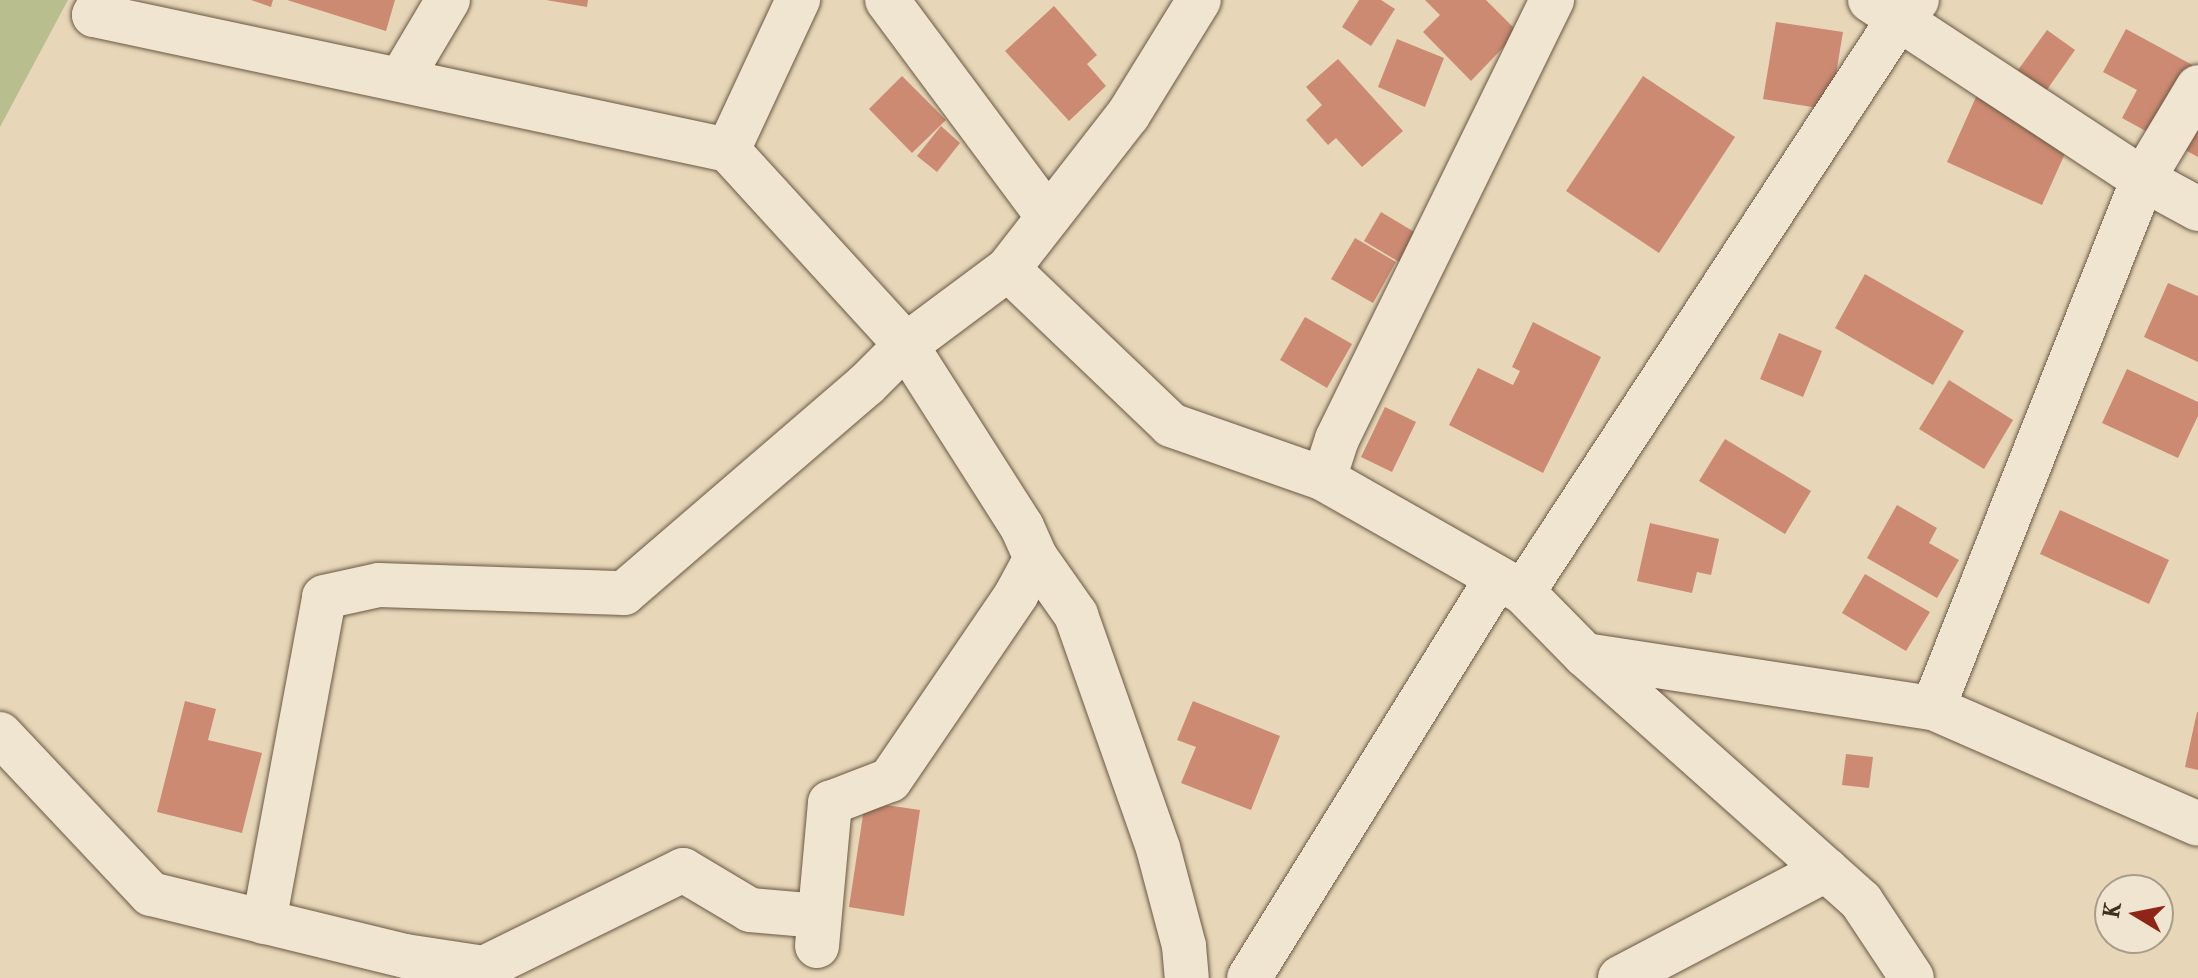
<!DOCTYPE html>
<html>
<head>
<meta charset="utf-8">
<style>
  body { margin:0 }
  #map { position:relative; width:2198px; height:978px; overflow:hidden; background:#e7d7b8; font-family:"IM FELL Double Pica",serif }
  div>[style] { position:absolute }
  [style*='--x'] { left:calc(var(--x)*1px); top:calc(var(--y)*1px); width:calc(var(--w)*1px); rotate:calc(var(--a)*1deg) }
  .green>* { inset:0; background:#b8be8d }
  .building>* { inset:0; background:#cc8a72 }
  .roads { filter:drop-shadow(0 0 2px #6a5844) drop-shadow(0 0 2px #6a5844) }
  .minor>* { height:44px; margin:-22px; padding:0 22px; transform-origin:22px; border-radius:22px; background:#efe5d1 }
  span { translate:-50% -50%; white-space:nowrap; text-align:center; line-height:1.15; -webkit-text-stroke:8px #efe5d1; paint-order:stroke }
  .north { position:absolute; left:2094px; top:874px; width:80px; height:80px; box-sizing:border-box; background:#efe5d1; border:2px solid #a99c89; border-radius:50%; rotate:280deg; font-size:22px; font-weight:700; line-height:32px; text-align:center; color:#402e1e }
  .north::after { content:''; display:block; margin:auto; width:28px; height:36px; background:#8f2418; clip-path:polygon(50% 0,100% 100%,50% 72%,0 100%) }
</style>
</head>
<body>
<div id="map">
  <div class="green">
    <i style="clip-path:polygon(0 0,68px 0,0 127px)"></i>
  </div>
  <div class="building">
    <i style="clip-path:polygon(251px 0,273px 0,271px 7px)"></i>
    <i style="clip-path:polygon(287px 0,395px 0,386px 31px)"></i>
    <i style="clip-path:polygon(546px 0,588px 0,587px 7px)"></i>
    <i style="clip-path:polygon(1359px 0,1381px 0,1395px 9px,1371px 46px,1342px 27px)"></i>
    <i style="clip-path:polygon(1425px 0,1486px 0,1518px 32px,1471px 81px,1423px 32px,1440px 15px)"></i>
    <i style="clip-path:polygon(1054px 6px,1097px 55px,1087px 64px,1106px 86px,1069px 121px,1005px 51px)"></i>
    <i style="clip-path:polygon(1776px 22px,1843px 32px,1830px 110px,1763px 99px)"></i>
    <i style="clip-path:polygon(2126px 29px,2198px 68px,2164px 141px,2122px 118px,2137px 90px,2103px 72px)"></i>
    <i style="clip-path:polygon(2047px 30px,2075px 50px,2046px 91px,2018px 70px)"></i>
    <i style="clip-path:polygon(1397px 39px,1444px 58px,1425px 107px,1378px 87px)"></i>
    <i style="clip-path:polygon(1338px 59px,1403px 131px,1362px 167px,1336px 138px,1328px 145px,1306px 120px,1322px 105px,1306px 87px)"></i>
    <i style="clip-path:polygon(902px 76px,946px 120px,912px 153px,869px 109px)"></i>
    <i style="clip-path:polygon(1643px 76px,1735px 137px,1659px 253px,1566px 191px)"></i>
    <i style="clip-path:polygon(1976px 97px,2071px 140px,2042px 205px,1947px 162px)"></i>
    <i style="clip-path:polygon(2198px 121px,2198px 157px,2183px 149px)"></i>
    <i style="clip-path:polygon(941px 126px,960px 143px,937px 172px,917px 156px)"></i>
    <i style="clip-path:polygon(1381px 212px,1416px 233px,1399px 262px,1364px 241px)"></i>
    <i style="clip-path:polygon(1355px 238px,1396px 262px,1373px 303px,1331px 279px)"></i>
    <i style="clip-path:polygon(1865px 274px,1964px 331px,1933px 385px,1835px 328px)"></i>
    <i style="clip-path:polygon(2168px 283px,2198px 296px,2198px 362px,2144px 337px)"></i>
    <i style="clip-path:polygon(1305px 317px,1352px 344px,1327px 388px,1280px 360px)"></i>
    <i style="clip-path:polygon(1533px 322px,1601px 357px,1543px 473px,1449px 425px,1478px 368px,1513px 385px,1520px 371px,1512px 367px)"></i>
    <i style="clip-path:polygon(1779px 333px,1822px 351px,1803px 397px,1760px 379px)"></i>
    <i style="clip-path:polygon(2127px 369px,2198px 402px,2198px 416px,2178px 458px,2102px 423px)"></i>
    <i style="clip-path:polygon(1949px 380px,2013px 420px,1984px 469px,1919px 429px)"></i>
    <i style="clip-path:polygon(1385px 407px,1416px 422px,1392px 472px,1361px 457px)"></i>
    <i style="clip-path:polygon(1725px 439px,1811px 491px,1785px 534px,1699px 481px)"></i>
    <i style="clip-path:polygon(1897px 505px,1937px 528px,1929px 543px,1959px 560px,1937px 598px,1867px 558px)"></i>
    <i style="clip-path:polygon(2060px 510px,2169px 560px,2149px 604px,2040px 554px)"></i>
    <i style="clip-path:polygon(1650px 523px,1719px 539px,1711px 575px,1697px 572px,1692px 593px,1637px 581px)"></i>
    <i style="clip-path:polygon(1865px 574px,1930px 612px,1906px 651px,1842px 613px)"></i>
    <i style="clip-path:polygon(185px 701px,216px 709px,208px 740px,262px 753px,242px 833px,157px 812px)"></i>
    <i style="clip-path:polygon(1193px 701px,1280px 736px,1251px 810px,1181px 783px,1196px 747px,1177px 740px)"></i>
    <i style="clip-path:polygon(2197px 712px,2198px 712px,2198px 770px,2185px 767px)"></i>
    <i style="clip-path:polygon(1846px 754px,1873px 757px,1869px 788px,1842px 785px)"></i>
    <i style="clip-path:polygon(865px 802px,920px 810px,904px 916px,849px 907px)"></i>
  </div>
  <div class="roads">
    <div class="minor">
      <i style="--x:102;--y:0;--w:17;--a:118"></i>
      <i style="--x:94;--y:15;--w:648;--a:12.02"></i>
      <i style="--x:728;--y:150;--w:264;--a:47.6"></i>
      <i style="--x:906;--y:345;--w:216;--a:57.5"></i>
      <i style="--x:1022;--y:527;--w:34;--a:66"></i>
      <i style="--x:1036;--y:558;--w:70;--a:54.9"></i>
      <i style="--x:1076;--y:615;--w:247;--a:70.6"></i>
      <i style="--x:1158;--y:848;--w:101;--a:75.1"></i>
      <i style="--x:1184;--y:946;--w:32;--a:85"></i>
      <i style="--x:887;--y:0;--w:270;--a:53.4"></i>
      <i style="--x:1870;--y:0;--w:326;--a:33.3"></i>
      <i style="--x:2143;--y:179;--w:63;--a:28.6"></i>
      <i style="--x:401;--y:79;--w:92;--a:-59.3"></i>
      <i style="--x:728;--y:150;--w:166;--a:-65"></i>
      <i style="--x:1008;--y:269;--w:226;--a:43.7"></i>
      <i style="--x:1171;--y:425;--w:162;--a:19.4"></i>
      <i style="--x:1324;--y:479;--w:229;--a:29.6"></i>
      <i style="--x:1523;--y:592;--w:88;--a:45.5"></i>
      <i style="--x:1585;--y:655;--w:352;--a:8.7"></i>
      <i style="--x:1933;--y:708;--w:289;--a:23.6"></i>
      <i style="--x:1324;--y:479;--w:42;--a:-72"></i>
      <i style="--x:1337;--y:439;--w:489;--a:-63.9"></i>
      <i style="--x:1523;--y:592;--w:688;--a:-56.75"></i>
      <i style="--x:1900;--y:17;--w:24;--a:-45"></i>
      <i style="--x:1585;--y:655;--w:370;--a:41.7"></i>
      <i style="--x:1861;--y:901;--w:92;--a:56.5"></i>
      <i style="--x:1933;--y:708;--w:569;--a:-68.35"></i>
      <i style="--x:2143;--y:179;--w:107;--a:-59.1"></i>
      <i style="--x:0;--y:734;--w:220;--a:46.7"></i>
      <i style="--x:151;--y:894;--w:261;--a:13.7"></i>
      <i style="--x:405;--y:956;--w:80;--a:8.6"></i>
      <i style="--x:484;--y:968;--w:222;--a:-26.2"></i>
      <i style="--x:683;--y:870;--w:78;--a:30.8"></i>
      <i style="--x:750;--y:910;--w:69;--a:5"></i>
      <i style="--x:264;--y:922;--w:330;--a:-79.5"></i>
      <i style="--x:324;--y:597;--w:56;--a:-12.3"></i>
      <i style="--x:379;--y:585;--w:245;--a:1.9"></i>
      <i style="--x:624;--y:593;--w:319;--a:-40.7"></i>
      <i style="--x:866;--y:385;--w:57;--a:-45"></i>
      <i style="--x:906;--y:345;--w:127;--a:-36.7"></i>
      <i style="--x:1008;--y:269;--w:195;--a:-52.1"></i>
      <i style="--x:1128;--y:115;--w:135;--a:-58.3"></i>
      <i style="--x:817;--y:946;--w:144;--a:-84.8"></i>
      <i style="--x:830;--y:803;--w:64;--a:-21"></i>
      <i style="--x:890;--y:780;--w:224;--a:-55.7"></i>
      <i style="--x:1016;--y:595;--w:42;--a:-61.6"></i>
      <i style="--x:1249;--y:978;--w:471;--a:-58.2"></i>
      <i style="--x:1620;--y:978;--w:233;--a:-27.7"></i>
    </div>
  </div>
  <div class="north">K</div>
</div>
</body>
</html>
